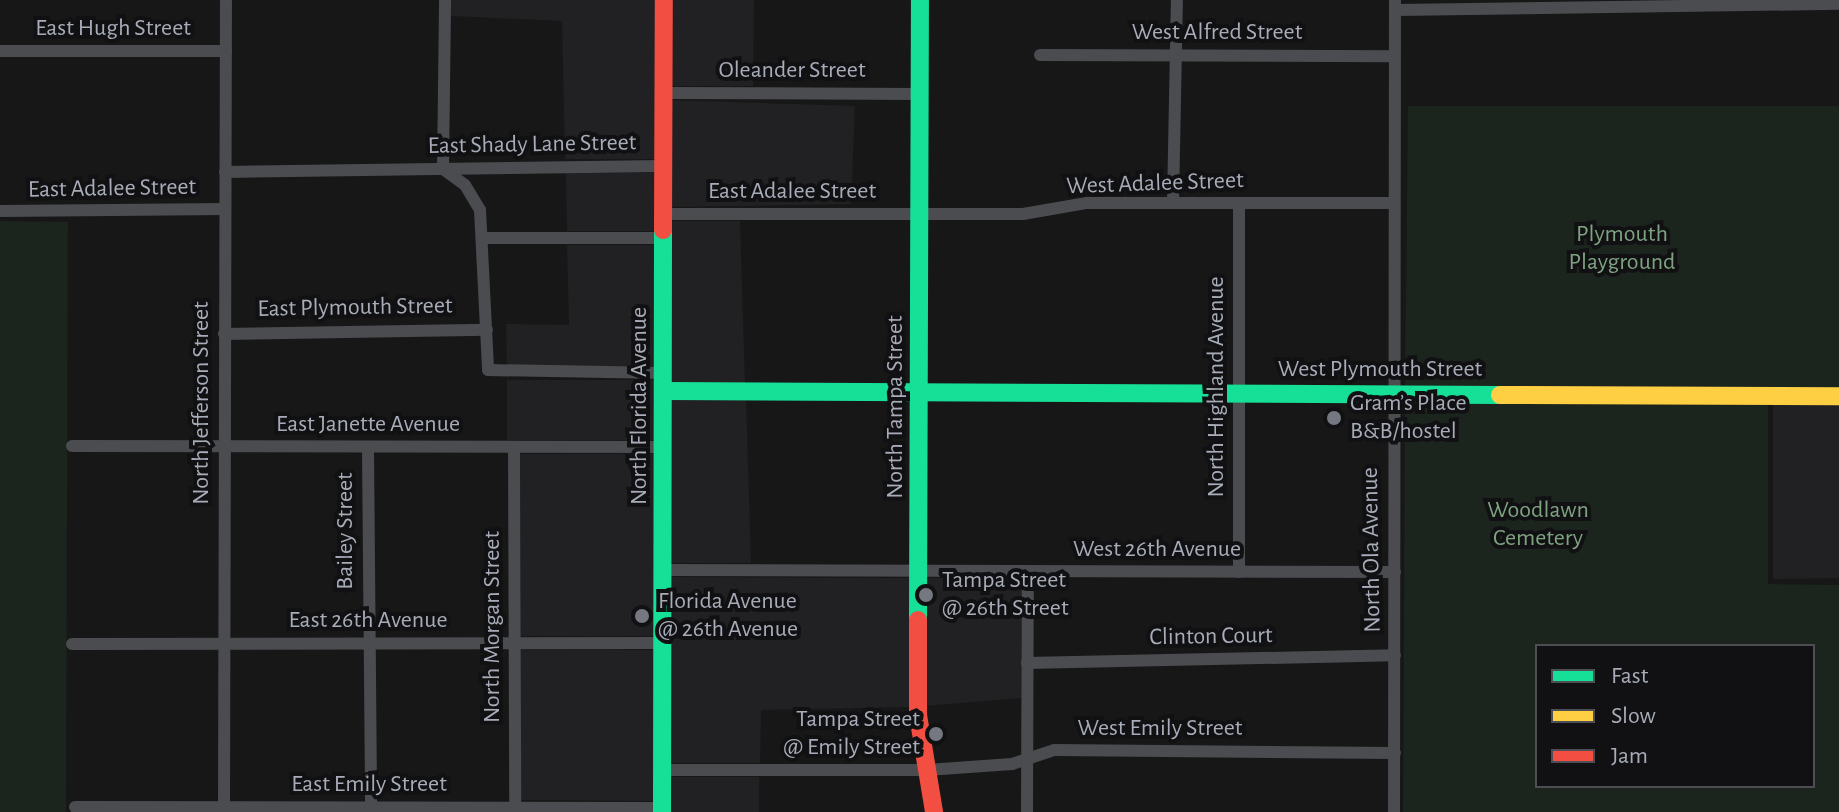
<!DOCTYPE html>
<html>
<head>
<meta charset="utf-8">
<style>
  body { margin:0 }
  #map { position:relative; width:1839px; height:812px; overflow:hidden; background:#171717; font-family:"Alegreya Sans",sans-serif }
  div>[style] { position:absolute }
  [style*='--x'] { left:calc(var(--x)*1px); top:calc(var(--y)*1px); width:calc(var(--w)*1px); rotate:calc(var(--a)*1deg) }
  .built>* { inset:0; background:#212123 }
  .green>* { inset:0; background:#1c241e }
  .street>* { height:12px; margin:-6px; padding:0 6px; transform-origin:6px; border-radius:6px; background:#4a4c50 }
  .fast>* { height:18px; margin:-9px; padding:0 9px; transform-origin:9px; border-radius:9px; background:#16e098 }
  .slow>* { height:18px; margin:-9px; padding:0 9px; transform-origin:9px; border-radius:9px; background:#ffcf43 }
  .jam>* { height:18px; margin:-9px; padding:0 9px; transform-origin:9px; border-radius:9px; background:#f24e42 }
  .dots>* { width:22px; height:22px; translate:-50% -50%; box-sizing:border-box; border:4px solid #111113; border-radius:50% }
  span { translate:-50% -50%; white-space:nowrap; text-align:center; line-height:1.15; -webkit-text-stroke:8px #111113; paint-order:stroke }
  .street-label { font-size:24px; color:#a7acb8 }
  .park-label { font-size:24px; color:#7ea381 }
  .poi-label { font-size:24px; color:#a7acb8 }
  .left { translate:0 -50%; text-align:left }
  .right { translate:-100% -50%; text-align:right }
  .legend { position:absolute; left:1535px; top:644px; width:280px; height:144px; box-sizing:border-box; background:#111113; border:2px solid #4d4f55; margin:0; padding:10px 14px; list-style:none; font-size:24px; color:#a7acb8 }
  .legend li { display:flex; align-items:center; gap:16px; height:40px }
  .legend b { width:40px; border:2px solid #4d4f55 }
</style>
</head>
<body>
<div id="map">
  <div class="built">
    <i style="clip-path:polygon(451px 0,658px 0,657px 159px,565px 159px,562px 21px,451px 16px)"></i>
    <i style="clip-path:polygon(670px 0,754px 0,753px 86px,670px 86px)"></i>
    <i style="clip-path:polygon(670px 100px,855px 106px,851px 204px,670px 207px)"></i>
    <i style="clip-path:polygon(566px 173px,657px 173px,658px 231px,567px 231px)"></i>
    <i style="clip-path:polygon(671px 221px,740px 221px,745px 384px,670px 384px)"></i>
    <i style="clip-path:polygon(567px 245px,658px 245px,658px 366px,507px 366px,506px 324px,569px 325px)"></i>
    <i style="clip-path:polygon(507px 380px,657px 380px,657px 440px,507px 440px)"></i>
    <i style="clip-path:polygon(670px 398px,746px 398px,751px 563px,670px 563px)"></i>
    <i style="clip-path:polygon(1773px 403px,1839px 403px,1839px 578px,1773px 579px)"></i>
    <i style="clip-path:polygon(520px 454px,657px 454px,657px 636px,521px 636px)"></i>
    <i style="clip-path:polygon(670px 577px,913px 578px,911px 707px,761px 710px,760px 763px,669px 763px)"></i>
    <i style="clip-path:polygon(925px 578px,1022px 578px,1021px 698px,924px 706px)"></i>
    <i style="clip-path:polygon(521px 650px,657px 650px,656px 801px,521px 800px)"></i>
    <i style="clip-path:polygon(669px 777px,759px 777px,759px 812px,669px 812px)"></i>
  </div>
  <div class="green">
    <i style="clip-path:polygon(1408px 106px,1839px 106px,1839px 389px,1405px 389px)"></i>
    <i style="clip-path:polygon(0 221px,68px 222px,66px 812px,0 812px)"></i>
    <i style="clip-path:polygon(evenodd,1405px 402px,1768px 403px,1768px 584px,1839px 585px,1839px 812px,1403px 812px,1405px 402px,1537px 646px,1813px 646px,1813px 786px,1537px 786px,1537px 646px)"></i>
  </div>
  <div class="street">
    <i style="--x:1395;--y:10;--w:444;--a:-0.8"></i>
    <i style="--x:0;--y:51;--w:226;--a:0"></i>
    <i style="--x:1040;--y:55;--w:354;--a:0.2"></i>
    <i style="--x:664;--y:93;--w:256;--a:0.2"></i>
    <i style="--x:443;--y:169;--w:27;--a:36"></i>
    <i style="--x:465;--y:185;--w:29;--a:59"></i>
    <i style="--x:480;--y:210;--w:160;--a:87.1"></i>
    <i style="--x:488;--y:370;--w:176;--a:1"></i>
    <i style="--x:443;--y:169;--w:169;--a:-89.3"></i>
    <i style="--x:225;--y:172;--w:438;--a:-0.8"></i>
    <i style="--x:1173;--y:203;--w:203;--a:-88.9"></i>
    <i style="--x:1239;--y:203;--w:369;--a:90"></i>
    <i style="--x:0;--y:211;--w:225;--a:-0.5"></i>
    <i style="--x:664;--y:214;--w:359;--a:0"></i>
    <i style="--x:1023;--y:214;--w:65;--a:-9.8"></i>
    <i style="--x:1087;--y:203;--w:306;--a:0"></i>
    <i style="--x:483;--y:238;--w:181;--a:0"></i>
    <i style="--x:224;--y:334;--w:263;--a:-0.9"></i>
    <i style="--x:72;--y:446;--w:591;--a:0.1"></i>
    <i style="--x:514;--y:447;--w:360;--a:89.8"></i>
    <i style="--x:368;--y:448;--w:358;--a:89.5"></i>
    <i style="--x:664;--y:570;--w:731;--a:0.16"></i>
    <i style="--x:72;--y:644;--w:591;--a:-0.1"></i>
    <i style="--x:1027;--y:663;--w:368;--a:-1.2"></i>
    <i style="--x:663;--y:770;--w:264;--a:0"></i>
    <i style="--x:927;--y:770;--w:85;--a:-4"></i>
    <i style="--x:1012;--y:764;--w:44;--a:-18.4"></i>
    <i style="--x:1054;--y:750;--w:341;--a:0.5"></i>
    <i style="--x:75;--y:807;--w:587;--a:0.1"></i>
    <i style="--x:224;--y:807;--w:807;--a:-89.86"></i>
    <i style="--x:1027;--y:812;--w:241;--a:-89.8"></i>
    <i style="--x:1394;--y:812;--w:812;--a:-89.93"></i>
  </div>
  <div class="fast">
    <i style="--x:664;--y:391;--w:836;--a:0.27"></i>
    <i style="--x:918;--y:620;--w:620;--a:-89.82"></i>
    <i style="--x:662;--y:812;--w:582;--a:-89.9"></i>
  </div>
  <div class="slow">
    <i style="--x:1500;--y:395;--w:339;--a:0.2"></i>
  </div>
  <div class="jam">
    <i style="--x:663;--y:230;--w:230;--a:-89.8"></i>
    <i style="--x:918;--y:620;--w:95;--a:90"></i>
    <i style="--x:918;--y:715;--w:98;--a:80.6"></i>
  </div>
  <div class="dots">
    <i style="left:1334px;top:418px;background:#757880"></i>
    <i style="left:926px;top:595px;background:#757880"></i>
    <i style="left:642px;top:616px;background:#757880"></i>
    <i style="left:936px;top:734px;background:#757880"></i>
  </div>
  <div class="street-label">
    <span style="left:113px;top:29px">East Hugh Street</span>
    <span style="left:1217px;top:33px">West Alfred Street</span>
    <span style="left:792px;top:71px">Oleander Street</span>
    <span style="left:532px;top:145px;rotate:-1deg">East Shady Lane Street</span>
    <span style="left:1155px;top:184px;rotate:-2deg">West Adalee Street</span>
    <span style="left:112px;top:189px;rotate:-1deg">East Adalee Street</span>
    <span style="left:792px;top:192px">East Adalee Street</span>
    <span style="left:355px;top:308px;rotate:-1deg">East Plymouth Street</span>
    <span style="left:1380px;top:370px">West Plymouth Street</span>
    <span style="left:1217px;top:387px;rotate:-90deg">North Highland Avenue</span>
    <span style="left:202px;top:403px;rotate:-90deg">North Jefferson Street</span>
    <span style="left:640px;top:406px;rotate:-90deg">North Florida Avenue</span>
    <span style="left:896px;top:407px;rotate:-90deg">North Tampa Street</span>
    <span style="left:368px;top:425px">East Janette Avenue</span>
    <span style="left:346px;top:531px;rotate:-90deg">Bailey Street</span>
    <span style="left:1157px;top:550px">West 26th Avenue</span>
    <span style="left:1372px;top:550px;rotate:-91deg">North Ola Avenue</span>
    <span style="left:368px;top:621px">East 26th Avenue</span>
    <span style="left:493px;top:627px;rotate:-90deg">North Morgan Street</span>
    <span style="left:1211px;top:637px;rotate:-1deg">Clinton Court</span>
    <span style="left:1160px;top:729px">West Emily Street</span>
    <span style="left:369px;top:785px">East Emily Street</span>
  </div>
  <div class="park-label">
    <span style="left:1622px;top:249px">Plymouth<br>Playground</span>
    <span style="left:1538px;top:525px">Woodlawn<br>Cemetery</span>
  </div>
  <div class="poi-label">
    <span class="left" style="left:1350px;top:418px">Gram’s Place<br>B&amp;B/hostel</span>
    <span class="left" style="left:942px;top:595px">Tampa Street<br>@ 26th Street</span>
    <span class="left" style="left:658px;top:616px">Florida Avenue<br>@ 26th Avenue</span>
    <span class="right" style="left:920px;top:734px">Tampa Street<br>@ Emily Street</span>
  </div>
  <ul class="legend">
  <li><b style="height:10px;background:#16e098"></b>Fast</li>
  <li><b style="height:10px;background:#ffcf43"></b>Slow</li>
  <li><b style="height:10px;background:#f24e42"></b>Jam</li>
  </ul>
</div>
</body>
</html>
